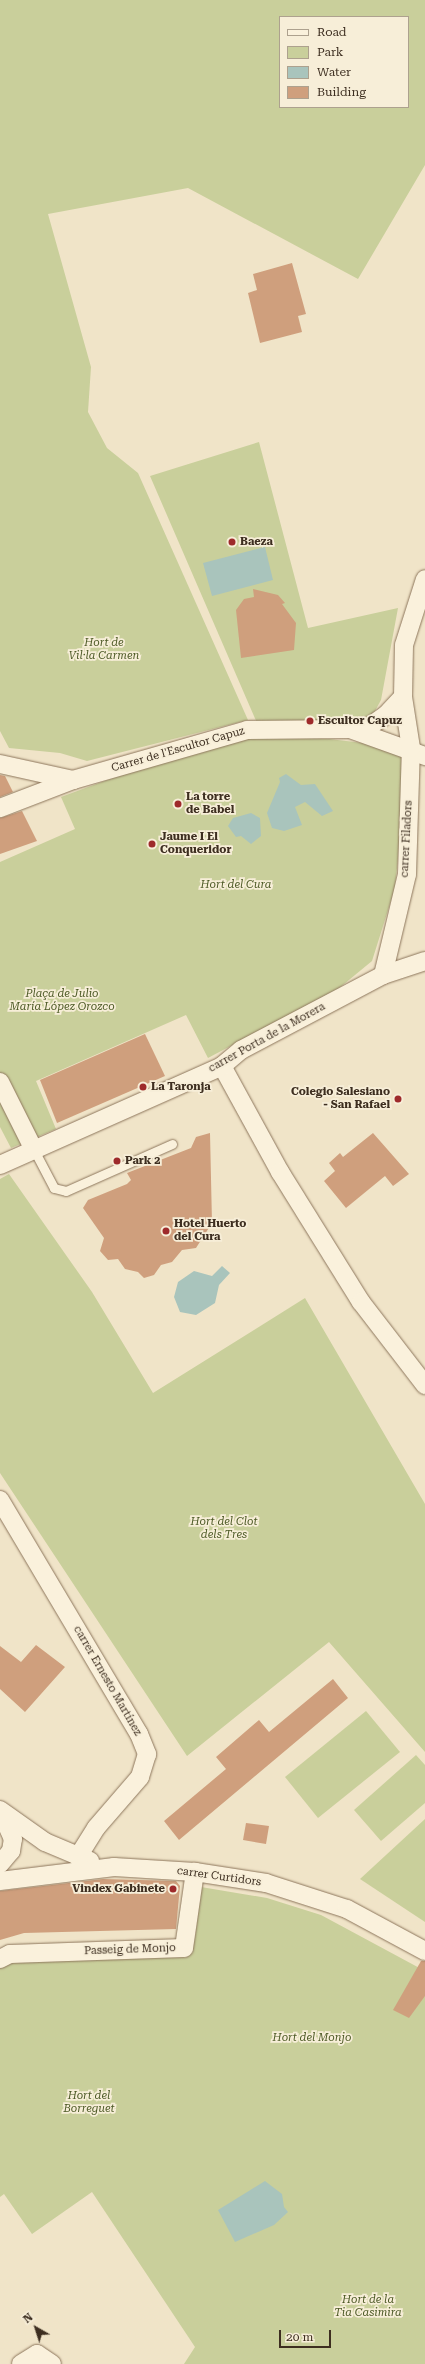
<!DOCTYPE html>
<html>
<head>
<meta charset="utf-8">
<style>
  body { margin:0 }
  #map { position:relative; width:425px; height:2364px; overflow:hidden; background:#f0e4c8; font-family:"Roboto Serif",serif }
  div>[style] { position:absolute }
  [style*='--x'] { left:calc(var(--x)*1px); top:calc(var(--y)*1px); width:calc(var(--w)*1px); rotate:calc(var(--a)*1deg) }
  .green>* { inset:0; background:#c9cf9b }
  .water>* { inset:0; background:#a9c4bc }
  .building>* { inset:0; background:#cf9f7d }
  .roads { filter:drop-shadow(0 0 1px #8d765c) drop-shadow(0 0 1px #8d765c) }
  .lane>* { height:9px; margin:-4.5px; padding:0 4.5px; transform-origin:4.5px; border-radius:4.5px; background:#faf1dc }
  .street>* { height:18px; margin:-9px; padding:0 9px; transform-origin:9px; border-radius:9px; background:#faf1dc }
  .dots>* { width:11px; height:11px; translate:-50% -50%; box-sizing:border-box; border:2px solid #f7eed8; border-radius:50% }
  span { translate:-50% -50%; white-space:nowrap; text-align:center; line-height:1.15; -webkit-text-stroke:3.5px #f7eed8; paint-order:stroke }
  .poi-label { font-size:11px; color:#3d2e20; font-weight:700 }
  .left { translate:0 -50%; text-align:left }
  .right { translate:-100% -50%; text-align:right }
  .park-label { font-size:11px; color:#4d5a26; font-style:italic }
  .street-label { font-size:11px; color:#3d2e20 }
  .legend { position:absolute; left:279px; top:16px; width:130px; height:92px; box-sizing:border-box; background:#f7eed8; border:1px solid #ada18e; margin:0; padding:5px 7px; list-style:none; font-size:12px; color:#3d2e20 }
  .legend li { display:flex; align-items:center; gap:8px; height:20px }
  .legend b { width:20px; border:1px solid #ada18e }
  .north { position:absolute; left:16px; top:2308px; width:40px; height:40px; -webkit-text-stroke:3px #f7eed8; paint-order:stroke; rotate:321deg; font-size:11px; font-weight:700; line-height:16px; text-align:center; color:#3d2e20 }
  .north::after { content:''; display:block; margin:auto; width:14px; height:18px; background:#3d2e20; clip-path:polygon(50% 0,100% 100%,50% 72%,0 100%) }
  .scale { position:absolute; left:279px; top:2330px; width:52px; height:18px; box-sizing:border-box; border:2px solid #3d2e20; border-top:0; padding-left:5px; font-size:12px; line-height:14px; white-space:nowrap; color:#3d2e20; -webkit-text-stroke:3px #f7eed8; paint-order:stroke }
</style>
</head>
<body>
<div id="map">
  <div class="green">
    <i style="clip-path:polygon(evenodd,0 0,425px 0,425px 165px,358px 279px,188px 188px,48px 214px,91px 367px,88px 412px,107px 448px,138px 473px,248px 720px,87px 761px,60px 753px,9px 748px,0 731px,0 0,280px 17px,408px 17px,408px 107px,280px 107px,280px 17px)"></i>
    <i style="clip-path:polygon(259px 442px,308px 628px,398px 608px,381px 700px,370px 720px,257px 723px,150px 476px)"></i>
    <i style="clip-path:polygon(304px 736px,363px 743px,401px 755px,404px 799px,395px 888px,372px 961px,338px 989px,208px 1058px,186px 1015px,36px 1081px,56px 1129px,11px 1148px,0 1127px,0 862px,75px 829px,61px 797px,156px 762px,249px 738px)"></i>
    <i style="clip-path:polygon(9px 1174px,92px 1292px,153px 1393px,305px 1298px,425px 1504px,425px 1752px,329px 1642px,187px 1756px,0 1473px,0 1179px)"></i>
    <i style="clip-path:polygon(366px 1711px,400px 1752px,318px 1818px,285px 1777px)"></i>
    <i style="clip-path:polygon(416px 1755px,425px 1765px,425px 1803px,381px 1841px,354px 1810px)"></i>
    <i style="clip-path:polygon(425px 1819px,425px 1922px,360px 1879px)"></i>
    <i style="clip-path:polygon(201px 1887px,267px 1898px,321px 1915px,425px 1971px,425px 2364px,184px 2364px,195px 2347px,92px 2192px,32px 2234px,4px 2194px,0 2197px,0 1966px,15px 1958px,189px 1952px,195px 1937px)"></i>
  </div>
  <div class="water">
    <i style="clip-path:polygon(265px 547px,273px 580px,212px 596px,203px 563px)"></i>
    <i style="clip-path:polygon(286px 774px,301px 785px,315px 784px,333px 811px,322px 816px,305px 802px,295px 807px,302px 825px,284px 831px,272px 828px,267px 813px,280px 782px,279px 778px)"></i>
    <i style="clip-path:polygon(251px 813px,260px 818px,261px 836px,251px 844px,241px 836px,236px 837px,228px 826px,233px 818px)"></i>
    <i style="clip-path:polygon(222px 1266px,230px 1273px,219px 1285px,215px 1303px,196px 1315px,180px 1312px,174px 1297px,178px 1282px,194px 1271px,212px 1276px)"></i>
    <i style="clip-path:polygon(265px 2181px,282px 2194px,284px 2207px,288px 2212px,274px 2225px,235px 2242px,218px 2210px)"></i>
  </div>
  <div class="building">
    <i style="clip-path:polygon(292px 263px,306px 314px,298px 316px,302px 332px,260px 343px,248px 293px,257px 290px,253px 274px)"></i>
    <i style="clip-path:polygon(253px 589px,278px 595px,285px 603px,282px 604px,296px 623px,294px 650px,241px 658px,236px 610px,244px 599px,254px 597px)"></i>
    <i style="clip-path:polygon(0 775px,5px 776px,13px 792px,0 797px)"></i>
    <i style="clip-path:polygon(22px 811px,37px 841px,0 854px,0 818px)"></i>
    <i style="clip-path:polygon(145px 1034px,165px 1076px,57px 1123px,40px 1080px)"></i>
    <i style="clip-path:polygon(210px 1133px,212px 1223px,196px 1248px,182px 1250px,172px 1262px,161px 1265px,154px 1275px,144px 1278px,138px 1272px,125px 1269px,118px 1259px,108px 1260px,100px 1251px,104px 1238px,83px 1208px,88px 1200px,127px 1184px,131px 1180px,127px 1173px,191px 1148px,196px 1137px)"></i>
    <i style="clip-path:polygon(373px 1133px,409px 1174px,393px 1186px,385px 1176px,346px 1208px,324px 1181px,335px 1171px,329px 1163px,340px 1153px,343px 1157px)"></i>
    <i style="clip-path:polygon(36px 1645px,65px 1667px,25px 1712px,0 1689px,0 1646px,21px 1662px)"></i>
    <i style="clip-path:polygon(333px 1679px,348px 1698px,179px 1840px,164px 1821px,226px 1769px,216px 1757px,259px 1720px,269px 1732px)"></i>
    <i style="clip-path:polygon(246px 1823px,269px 1826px,266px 1844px,243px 1840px)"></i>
    <i style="clip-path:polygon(103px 1879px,176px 1881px,180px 1886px,176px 1929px,24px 1933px,0 1940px,0 1891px)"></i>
    <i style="clip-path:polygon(421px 1961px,425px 1961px,425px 1996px,409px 2018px,393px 2010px)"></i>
  </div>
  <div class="roads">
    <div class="lane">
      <i style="--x:33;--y:1148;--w:45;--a:62.3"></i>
      <i style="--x:54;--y:1188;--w:12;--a:14"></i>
      <i style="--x:66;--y:1191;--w:116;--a:-23.9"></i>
    </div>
    <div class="street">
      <i style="--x:351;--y:729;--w:19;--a:-9"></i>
      <i style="--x:370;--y:726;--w:19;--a:-35"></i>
      <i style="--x:386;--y:715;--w:25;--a:-47"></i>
      <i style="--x:0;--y:764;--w:75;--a:12.4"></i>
      <i style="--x:0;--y:808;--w:78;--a:-21"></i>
      <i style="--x:73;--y:780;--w:181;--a:-16"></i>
      <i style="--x:247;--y:730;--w:103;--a:-0.6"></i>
      <i style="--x:350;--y:729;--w:80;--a:19.8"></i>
      <i style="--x:383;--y:975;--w:104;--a:-76.6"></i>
      <i style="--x:407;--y:874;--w:126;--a:-88.2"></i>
      <i style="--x:411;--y:748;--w:52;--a:-98.9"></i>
      <i style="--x:403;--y:697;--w:52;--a:-88.9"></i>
      <i style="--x:404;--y:645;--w:69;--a:-72.3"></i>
      <i style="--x:222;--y:1066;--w:121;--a:61.3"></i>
      <i style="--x:280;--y:1172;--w:153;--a:58.1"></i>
      <i style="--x:361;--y:1302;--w:105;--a:52.4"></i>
      <i style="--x:0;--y:1082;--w:74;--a:63.4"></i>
      <i style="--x:0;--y:1165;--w:243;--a:-24"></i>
      <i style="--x:222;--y:1066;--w:25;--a:-40"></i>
      <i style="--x:241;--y:1050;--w:161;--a:-27.8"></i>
      <i style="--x:383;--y:975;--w:44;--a:-18.4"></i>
      <i style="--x:0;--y:1500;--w:272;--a:59.3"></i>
      <i style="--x:139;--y:1734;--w:22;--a:68"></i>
      <i style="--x:147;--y:1754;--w:24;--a:107"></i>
      <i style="--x:140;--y:1777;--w:67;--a:130.8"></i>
      <i style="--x:96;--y:1828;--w:34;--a:122"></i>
      <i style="--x:0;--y:1810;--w:55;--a:35.4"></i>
      <i style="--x:45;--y:1842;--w:49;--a:22.9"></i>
      <i style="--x:0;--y:1864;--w:17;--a:-50"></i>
      <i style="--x:11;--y:1851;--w:12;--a:-81"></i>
      <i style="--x:13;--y:1839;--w:30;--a:-114"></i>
      <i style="--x:0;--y:1881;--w:115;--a:-7"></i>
      <i style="--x:114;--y:1867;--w:81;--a:3.5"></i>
      <i style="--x:195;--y:1872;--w:72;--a:8.8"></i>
      <i style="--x:266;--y:1883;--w:85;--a:17.8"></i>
      <i style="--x:347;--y:1909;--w:89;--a:28.3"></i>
      <i style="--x:0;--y:1959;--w:11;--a:-27"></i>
      <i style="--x:10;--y:1954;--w:174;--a:-2"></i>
      <i style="--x:184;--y:1948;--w:77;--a:-81.8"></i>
      <i style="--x:21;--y:2364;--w:19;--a:-32"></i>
      <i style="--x:37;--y:2354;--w:18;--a:34"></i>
    </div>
  </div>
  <div class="dots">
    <i style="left:232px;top:542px;background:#9e2a2b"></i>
    <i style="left:310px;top:721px;background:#9e2a2b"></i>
    <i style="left:178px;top:804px;background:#9e2a2b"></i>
    <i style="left:152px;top:844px;background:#9e2a2b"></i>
    <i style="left:143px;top:1087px;background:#9e2a2b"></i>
    <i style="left:398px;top:1099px;background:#9e2a2b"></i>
    <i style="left:117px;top:1161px;background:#9e2a2b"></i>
    <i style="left:166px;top:1231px;background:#9e2a2b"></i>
    <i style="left:173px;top:1889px;background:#9e2a2b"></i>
  </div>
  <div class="poi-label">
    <span class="left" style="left:240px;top:542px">Baeza</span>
    <span class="left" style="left:318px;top:721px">Escultor Capuz</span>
    <span class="left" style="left:186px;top:804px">La torre<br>de Babel</span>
    <span class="left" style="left:160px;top:844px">Jaume I El<br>Conqueridor</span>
    <span class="left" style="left:151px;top:1087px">La Taronja</span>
    <span class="right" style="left:390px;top:1099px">Colegio Salesiano<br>- San Rafael</span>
    <span class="left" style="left:125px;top:1161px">Park 2</span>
    <span class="left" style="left:174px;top:1231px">Hotel Huerto<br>del Cura</span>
    <span class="right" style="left:165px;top:1889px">Vindex Gabinete</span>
  </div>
  <div class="park-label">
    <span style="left:104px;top:650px">Hort de<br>Vil·la Carmen</span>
    <span style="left:236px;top:885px">Hort del Cura</span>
    <span style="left:62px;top:1001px">Plaça de Julio<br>María López Orozco</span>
    <span style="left:224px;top:1529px">Hort del Clot<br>dels Tres</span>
    <span style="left:312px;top:2038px">Hort del Monjo</span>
    <span style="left:89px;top:2103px">Hort del<br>Borreguet</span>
    <span style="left:368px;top:2307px">Hort de la<br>Tia Casimira</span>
  </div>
  <div class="street-label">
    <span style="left:178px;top:750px;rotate:-16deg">Carrer de l'Escultor Capuz</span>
    <span style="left:407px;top:839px;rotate:-87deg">carrer Filadors</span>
    <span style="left:267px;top:1038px;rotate:-29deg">carrer Porta de la Morera</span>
    <span style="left:107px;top:1681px;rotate:60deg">carrer Ernesto Martínez</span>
    <span style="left:219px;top:1877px;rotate:8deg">carrer Curtidors</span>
    <span style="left:130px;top:1950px;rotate:-2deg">Passeig de Monjo</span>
  </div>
  <ul class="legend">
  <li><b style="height:5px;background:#faf1dc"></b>Road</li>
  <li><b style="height:11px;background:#c9cf9b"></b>Park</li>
  <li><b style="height:11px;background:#a9c4bc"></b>Water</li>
  <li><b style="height:11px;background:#cf9f7d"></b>Building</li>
  </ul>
  <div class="north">N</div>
  <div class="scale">20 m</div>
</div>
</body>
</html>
